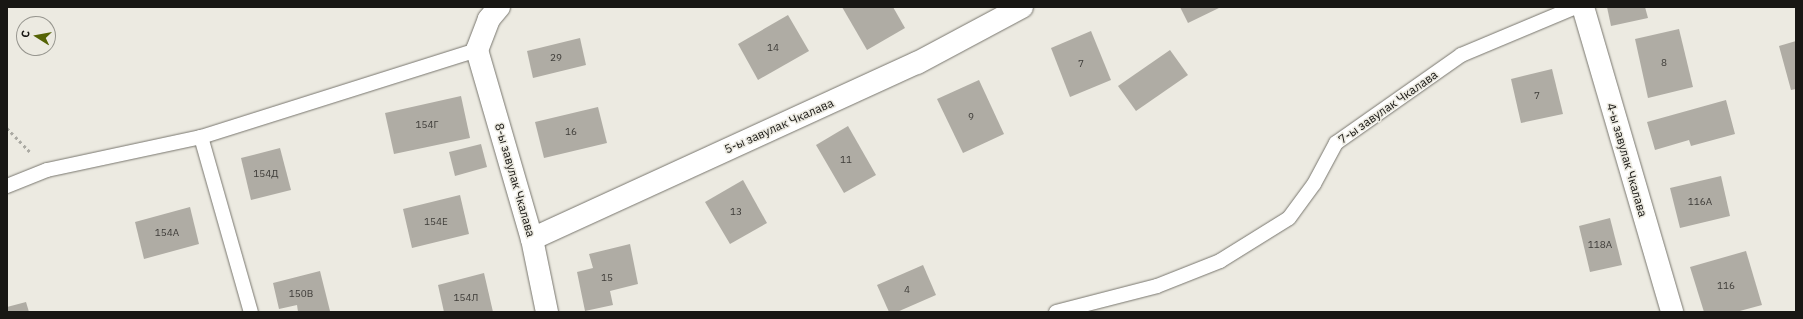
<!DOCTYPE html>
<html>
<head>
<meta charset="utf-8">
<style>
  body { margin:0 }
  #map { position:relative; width:1803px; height:319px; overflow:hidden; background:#eceae1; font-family:"IBM Plex Sans",sans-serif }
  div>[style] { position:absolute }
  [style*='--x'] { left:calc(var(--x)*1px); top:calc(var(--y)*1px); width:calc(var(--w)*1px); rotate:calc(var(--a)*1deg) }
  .building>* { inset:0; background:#afaca4 }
  .path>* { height:2.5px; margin-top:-1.25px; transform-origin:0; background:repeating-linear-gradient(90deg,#abaaa3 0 3px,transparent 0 6px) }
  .roads { filter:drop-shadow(0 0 1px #78766e) drop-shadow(0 0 1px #78766e) }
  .service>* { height:14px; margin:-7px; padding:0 7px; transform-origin:7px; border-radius:7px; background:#fff }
  .minor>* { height:22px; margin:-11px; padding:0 11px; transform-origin:11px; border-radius:11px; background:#fff }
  span { translate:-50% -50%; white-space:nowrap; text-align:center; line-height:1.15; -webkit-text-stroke:3px #eceae1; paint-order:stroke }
  .number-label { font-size:10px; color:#3e3c38 }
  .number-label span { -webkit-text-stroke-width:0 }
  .street-label { font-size:12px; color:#181714 }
  .frame { position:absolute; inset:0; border:8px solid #181714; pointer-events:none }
  .north { position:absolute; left:16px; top:16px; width:40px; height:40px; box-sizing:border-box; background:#eceae1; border:1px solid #97968f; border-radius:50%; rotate:281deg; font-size:11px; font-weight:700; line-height:16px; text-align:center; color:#181714 }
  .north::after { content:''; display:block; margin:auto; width:14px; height:18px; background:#556305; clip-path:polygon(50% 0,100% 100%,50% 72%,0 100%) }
</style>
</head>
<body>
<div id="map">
  <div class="building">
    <i style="clip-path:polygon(842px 7px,893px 7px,905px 28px,867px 50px)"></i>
    <i style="clip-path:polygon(1180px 7px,1221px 7px,1188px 23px)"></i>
    <i style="clip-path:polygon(1607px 7px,1645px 7px,1648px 18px,1611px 26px)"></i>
    <i style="clip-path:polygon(788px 15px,809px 51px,758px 80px,738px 44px)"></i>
    <i style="clip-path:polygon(1679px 29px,1693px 87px,1648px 98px,1635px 39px)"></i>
    <i style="clip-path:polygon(1091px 31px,1111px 80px,1070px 97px,1051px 48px)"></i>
    <i style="clip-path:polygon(580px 38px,586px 65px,533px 78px,527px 51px)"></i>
    <i style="clip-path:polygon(1796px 41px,1796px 89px,1791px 90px,1779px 46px)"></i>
    <i style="clip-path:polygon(1170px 50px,1188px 75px,1136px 111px,1118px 86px)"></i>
    <i style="clip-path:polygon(1552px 69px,1563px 114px,1521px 123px,1511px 79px)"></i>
    <i style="clip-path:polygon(979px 80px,1004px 134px,963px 153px,937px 99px)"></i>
    <i style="clip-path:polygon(461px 96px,470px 138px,394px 154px,385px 113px)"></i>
    <i style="clip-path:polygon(1726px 100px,1735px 134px,1691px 146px,1689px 140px,1655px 150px,1647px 122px)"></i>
    <i style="clip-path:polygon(598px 107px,607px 143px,544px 158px,535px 122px)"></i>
    <i style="clip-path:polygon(848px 126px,876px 175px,844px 193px,816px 145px)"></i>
    <i style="clip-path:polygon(481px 144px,487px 167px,455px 176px,449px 152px)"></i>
    <i style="clip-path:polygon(280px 148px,291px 190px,251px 200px,241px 158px)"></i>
    <i style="clip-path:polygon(1721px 176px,1730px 216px,1680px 228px,1670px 188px)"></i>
    <i style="clip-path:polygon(743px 180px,767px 223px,730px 244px,705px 202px)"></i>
    <i style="clip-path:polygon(460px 195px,469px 234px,412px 248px,403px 209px)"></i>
    <i style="clip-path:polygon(190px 207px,199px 244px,144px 259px,135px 222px)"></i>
    <i style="clip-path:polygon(1610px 218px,1622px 265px,1590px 272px,1579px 226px)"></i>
    <i style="clip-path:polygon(630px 244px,638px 284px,610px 291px,613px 305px,585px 311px,577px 272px,593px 268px,589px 254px)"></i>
    <i style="clip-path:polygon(1746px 251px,1762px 305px,1736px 312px,1704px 312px,1690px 267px)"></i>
    <i style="clip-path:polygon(923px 265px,936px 295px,897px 312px,889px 312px,877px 285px)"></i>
    <i style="clip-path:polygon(320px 271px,330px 311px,298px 312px,297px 305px,279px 309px,273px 283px)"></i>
    <i style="clip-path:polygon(484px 273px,493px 312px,444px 312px,438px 285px)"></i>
    <i style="clip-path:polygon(26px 302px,29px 312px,7px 312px,7px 307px)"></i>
  </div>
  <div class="path">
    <i style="--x:7;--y:128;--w:36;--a:46"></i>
  </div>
  <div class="roads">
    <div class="service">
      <i style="--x:201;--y:137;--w:182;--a:74.1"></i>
      <i style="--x:7;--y:186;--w:43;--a:-21.8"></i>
      <i style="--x:47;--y:170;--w:157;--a:-12.1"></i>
      <i style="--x:201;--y:137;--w:289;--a:-17.5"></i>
      <i style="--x:1056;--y:312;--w:104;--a:-14.4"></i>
      <i style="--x:1157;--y:286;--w:68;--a:-21.6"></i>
      <i style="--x:1220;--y:261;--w:81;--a:-31.9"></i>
      <i style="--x:1289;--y:218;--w:42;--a:-53.7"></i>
      <i style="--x:1314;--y:184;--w:47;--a:-61.8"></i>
      <i style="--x:1336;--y:143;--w:153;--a:-35.1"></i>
      <i style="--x:1461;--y:55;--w:125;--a:-22.7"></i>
    </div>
    <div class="minor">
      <i style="--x:499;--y:7;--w:16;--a:130"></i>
      <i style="--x:489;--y:19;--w:33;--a:111"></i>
      <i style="--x:477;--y:50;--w:197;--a:73.8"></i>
      <i style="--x:532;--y:239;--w:75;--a:78.4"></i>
      <i style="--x:1583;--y:7;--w:318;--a:73.7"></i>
      <i style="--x:532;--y:239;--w:423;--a:-24.6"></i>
      <i style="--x:917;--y:63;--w:119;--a:-28.1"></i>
    </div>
  </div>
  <div class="number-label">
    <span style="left:773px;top:48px">14</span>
    <span style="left:556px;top:58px">29</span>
    <span style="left:1664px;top:63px">8</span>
    <span style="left:1081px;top:64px">7</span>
    <span style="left:1537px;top:96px">7</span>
    <span style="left:971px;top:117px">9</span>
    <span style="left:427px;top:125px">154Г</span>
    <span style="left:571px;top:132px">16</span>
    <span style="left:846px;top:160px">11</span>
    <span style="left:266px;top:174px">154Д</span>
    <span style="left:1700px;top:202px">116А</span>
    <span style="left:736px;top:212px">13</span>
    <span style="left:436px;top:222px">154Е</span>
    <span style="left:167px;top:233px">154А</span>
    <span style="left:1600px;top:245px">118А</span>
    <span style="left:607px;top:278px">15</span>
    <span style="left:1726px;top:286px">116</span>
    <span style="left:907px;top:290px">4</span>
    <span style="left:301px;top:294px">150В</span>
    <span style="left:466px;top:298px">154Л</span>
  </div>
  <div class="street-label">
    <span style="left:1388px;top:107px;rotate:-35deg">7-ы завулак Чкалава</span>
    <span style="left:779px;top:126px;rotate:-24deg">5-ы завулак Чкалава</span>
    <span style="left:1627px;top:160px;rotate:74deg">4-ы завулак Чкалава</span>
    <span style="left:515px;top:180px;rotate:74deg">8-ы завулак Чкалава</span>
  </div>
  <div class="frame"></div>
  <div class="north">С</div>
</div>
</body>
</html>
